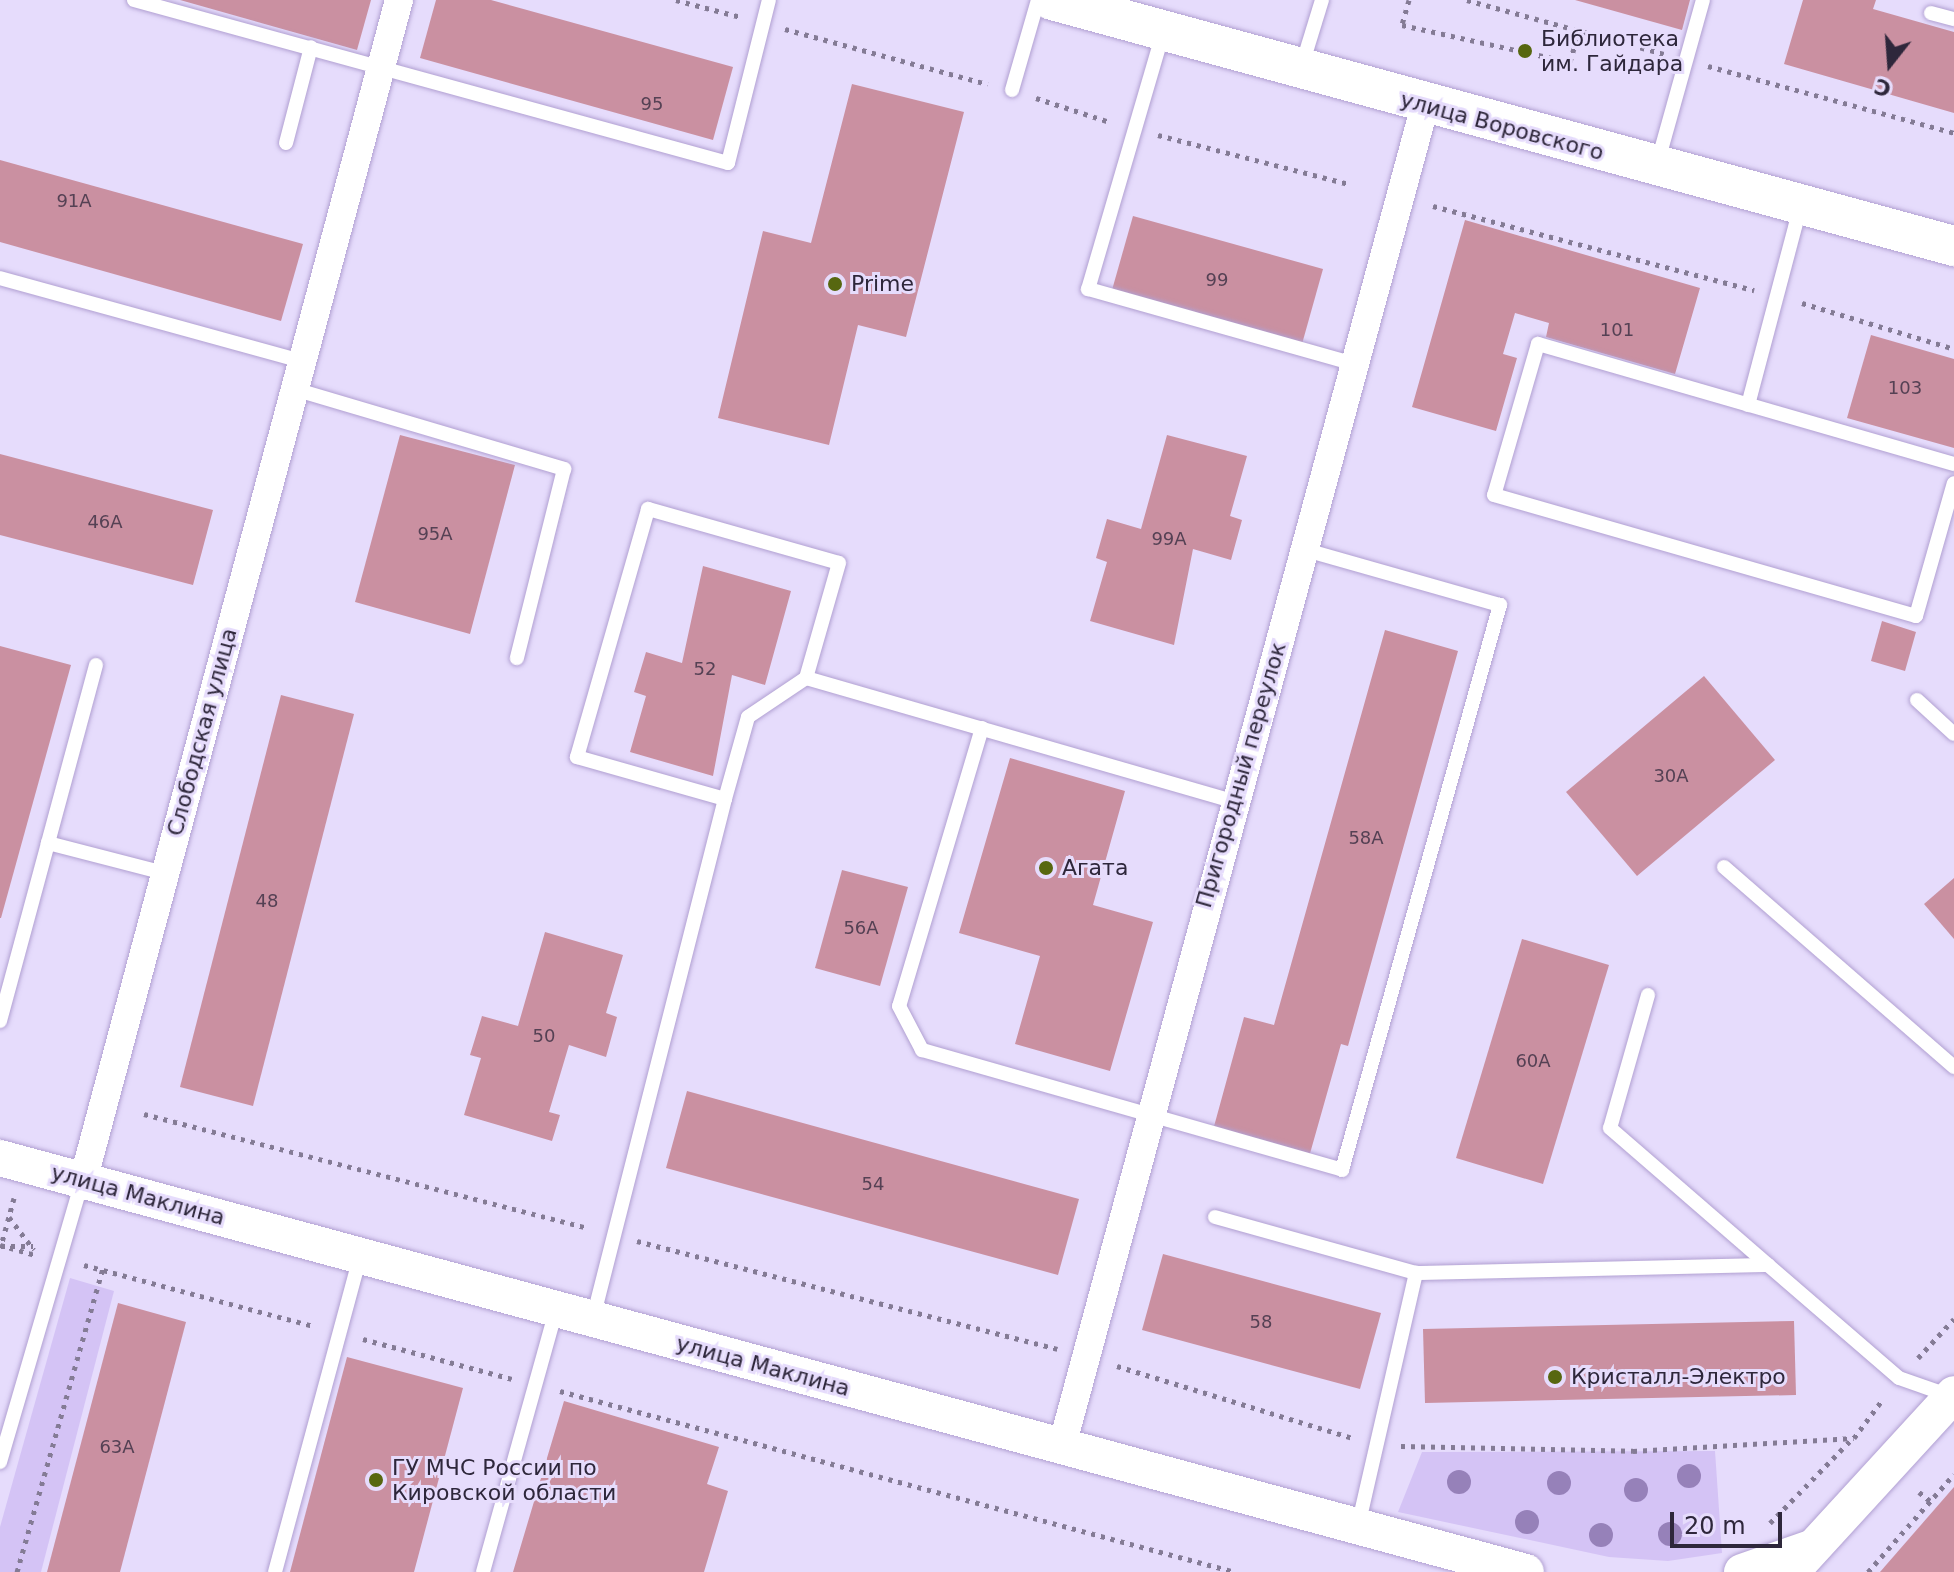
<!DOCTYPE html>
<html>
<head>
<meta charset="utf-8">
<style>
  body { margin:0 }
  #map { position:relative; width:1954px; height:1572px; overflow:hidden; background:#e6dcfc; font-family:"DejaVu Sans",sans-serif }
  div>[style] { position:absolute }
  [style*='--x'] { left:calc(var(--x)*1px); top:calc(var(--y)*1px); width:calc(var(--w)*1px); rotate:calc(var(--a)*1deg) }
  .green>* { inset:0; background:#d4c3f5 }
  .building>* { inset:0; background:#ca90a1 }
  .path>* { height:5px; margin-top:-2.5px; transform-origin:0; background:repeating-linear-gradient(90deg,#847b95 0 4px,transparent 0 10px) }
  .roads { filter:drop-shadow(0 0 2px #b1a0d2) drop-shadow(0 0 2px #b1a0d2) }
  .service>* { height:14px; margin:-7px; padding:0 7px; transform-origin:7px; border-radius:7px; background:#fff }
  .minor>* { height:28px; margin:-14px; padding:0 14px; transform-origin:14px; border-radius:14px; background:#fff }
  .tertiary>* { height:36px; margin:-18px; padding:0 18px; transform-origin:18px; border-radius:18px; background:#fff }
  .secondary>* { height:40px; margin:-20px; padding:0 20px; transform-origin:20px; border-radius:20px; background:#fff }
  .trees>* { width:24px; height:24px; margin:-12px; border-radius:50%; background:#9681b9 }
  .dots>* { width:22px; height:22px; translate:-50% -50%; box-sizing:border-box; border:4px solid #e6dcfc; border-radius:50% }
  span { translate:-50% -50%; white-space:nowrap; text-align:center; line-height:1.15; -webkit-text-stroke:6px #e6dcfc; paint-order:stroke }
  .number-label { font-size:18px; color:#554154 }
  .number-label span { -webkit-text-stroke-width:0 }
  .poi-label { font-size:22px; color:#2e273b }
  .left { translate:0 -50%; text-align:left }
  .street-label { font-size:22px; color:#2e273b }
  .north { position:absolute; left:1850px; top:24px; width:80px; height:80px; -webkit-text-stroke:6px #e6dcfc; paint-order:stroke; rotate:197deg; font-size:22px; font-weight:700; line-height:32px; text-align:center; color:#2e273b }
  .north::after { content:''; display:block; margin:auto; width:28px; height:36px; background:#2e273b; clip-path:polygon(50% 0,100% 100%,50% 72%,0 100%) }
  .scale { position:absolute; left:1670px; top:1512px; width:112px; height:36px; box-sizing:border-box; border:4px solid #2e273b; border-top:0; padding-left:10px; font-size:24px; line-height:28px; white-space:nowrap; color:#2e273b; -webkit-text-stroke:6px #e6dcfc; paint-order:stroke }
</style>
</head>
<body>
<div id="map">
  <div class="green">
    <i style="clip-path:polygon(70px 1278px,114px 1291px,41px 1572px,0 1572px,0 1527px)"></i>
    <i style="clip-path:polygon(1715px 1451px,1722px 1553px,1668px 1561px,1609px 1557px,1398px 1512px,1422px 1452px)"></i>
  </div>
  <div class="building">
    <i style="clip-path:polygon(180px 0,371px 0,357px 50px)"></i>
    <i style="clip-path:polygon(436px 0,491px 0,733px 67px,713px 140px,420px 58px)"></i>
    <i style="clip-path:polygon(1575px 0,1690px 0,1682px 30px)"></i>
    <i style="clip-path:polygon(1803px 0,1876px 0,1873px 9px,1954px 32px,1954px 113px,1784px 64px)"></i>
    <i style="clip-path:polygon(852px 84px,964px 112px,906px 337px,858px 325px,829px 445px,718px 418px,763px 231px,811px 243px)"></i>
    <i style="clip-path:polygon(0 160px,303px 244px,281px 321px,0 242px)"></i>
    <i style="clip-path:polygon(1133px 216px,1323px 269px,1302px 344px,1112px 290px)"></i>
    <i style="clip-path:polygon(1465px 220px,1700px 288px,1675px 374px,1546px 337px,1549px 323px,1515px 313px,1503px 354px,1517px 358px,1496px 431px,1412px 407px)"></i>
    <i style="clip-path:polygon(1871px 335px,1954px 359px,1954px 448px,1847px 418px)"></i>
    <i style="clip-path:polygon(400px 435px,515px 465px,470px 634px,355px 602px)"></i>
    <i style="clip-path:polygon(1167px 435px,1247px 456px,1230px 516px,1242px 520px,1231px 560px,1193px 549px,1174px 645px,1090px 621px,1107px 562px,1096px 558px,1107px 519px,1141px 529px)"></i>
    <i style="clip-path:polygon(0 454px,213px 510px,193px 585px,0 535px)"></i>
    <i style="clip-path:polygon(703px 566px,791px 591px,765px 685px,732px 675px,713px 776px,630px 752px,646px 696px,634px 692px,646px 652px,682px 663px)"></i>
    <i style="clip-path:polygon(1882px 621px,1916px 632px,1905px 671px,1871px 661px)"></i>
    <i style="clip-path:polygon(1385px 630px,1458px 651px,1348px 1046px,1341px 1044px,1309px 1157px,1213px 1130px,1244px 1017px,1274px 1025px)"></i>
    <i style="clip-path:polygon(0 646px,71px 665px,1px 918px,0 918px)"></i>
    <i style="clip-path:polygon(1704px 676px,1775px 760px,1637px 876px,1566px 792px)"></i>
    <i style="clip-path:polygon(281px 695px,354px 714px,253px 1106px,180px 1087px)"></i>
    <i style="clip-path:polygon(1010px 758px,1125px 791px,1093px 905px,1153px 922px,1110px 1071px,1015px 1044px,1040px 956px,959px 933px)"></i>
    <i style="clip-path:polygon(842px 870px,908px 887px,880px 986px,815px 968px)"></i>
    <i style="clip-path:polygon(1954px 878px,1954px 939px,1924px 904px)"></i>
    <i style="clip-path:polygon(545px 932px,623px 955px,606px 1013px,617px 1017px,606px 1057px,569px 1045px,549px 1112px,560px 1115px,552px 1141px,464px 1115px,481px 1058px,470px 1055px,482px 1016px,518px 1026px)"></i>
    <i style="clip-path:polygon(1522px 939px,1609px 965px,1543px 1184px,1456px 1158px)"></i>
    <i style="clip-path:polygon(687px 1091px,1079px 1199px,1058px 1275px,666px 1168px)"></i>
    <i style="clip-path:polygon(1163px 1254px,1381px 1313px,1360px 1389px,1142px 1330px)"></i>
    <i style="clip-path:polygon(118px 1303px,186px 1322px,120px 1572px,47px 1572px)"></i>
    <i style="clip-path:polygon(1794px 1321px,1796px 1395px,1425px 1403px,1423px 1329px)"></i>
    <i style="clip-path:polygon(347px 1357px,463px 1388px,414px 1572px,290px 1572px)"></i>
    <i style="clip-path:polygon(564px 1401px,719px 1447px,707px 1484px,728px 1491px,704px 1572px,513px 1572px)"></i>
    <i style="clip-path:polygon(1954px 1487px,1954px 1572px,1880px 1572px)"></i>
  </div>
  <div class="path">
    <i style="--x:676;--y:0;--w:67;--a:14.7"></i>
    <i style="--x:1409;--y:0;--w:26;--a:106"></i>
    <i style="--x:1402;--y:25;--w:172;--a:12.4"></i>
    <i style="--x:1570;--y:62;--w:32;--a:-74"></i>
    <i style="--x:1467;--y:0;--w:204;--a:15.3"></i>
    <i style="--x:785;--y:29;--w:210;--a:15.2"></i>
    <i style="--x:1708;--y:66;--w:255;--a:15.2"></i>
    <i style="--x:1036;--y:98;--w:78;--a:18"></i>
    <i style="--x:1158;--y:135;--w:197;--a:14.4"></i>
    <i style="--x:1433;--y:206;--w:332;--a:14.7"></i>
    <i style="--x:1802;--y:303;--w:159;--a:16.8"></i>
    <i style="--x:144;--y:1114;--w:459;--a:14.4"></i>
    <i style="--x:14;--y:1198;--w:50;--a:105.2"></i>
    <i style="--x:1;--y:1246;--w:32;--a:0"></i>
    <i style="--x:9;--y:1217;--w:41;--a:52.9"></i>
    <i style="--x:637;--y:1241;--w:434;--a:14.4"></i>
    <i style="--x:0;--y:1245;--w:36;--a:16"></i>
    <i style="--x:84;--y:1265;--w:238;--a:14.9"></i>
    <i style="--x:363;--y:1339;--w:154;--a:15"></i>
    <i style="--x:1918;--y:1358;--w:53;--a:-47.3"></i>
    <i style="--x:1117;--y:1366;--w:246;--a:17"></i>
    <i style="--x:560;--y:1391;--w:699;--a:15.01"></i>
    <i style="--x:1401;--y:1446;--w:232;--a:1.2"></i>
    <i style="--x:1633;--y:1451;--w:221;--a:-3.4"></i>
    <i style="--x:1854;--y:1438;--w:49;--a:-53.4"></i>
    <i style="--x:1919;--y:1492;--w:14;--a:39"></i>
    <i style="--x:1770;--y:1523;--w:119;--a:-45.7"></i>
    <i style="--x:17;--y:1572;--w:315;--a:-74.2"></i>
    <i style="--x:1868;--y:1572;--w:130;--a:-48.7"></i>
  </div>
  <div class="roads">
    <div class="service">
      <i style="--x:134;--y:0;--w:616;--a:15.34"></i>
      <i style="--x:728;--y:163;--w:168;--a:-75.9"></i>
      <i style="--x:1931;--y:13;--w:24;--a:15"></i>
      <i style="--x:1163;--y:33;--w:267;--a:106.3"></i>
      <i style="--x:1088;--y:289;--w:280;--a:15.7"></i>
      <i style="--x:1302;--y:65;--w:68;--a:-72.9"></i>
      <i style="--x:1012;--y:90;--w:94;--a:-73.9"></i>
      <i style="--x:286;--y:143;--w:99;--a:-75.4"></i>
      <i style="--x:1658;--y:161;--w:167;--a:-74.4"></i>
      <i style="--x:0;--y:278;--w:312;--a:15.4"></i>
      <i style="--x:294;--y:389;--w:282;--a:16.5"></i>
      <i style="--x:564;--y:469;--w:195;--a:104"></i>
      <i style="--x:1748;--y:405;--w:204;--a:-75.2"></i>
      <i style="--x:1954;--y:464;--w:433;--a:-163.9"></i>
      <i style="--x:1538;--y:344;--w:157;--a:106.2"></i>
      <i style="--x:1494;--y:495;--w:439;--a:16"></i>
      <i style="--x:1916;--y:616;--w:138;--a:-74.1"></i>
      <i style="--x:96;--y:665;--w:184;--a:105.1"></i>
      <i style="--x:48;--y:843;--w:120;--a:14.5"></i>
      <i style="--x:806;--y:678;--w:70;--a:146.1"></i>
      <i style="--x:748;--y:717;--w:85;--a:105.7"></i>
      <i style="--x:725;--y:799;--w:154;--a:-164.2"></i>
      <i style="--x:577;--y:757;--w:258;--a:-74"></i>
      <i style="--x:648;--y:509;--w:198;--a:15.8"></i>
      <i style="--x:839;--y:563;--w:120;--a:106"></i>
      <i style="--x:806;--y:678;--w:444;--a:16.1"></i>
      <i style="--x:1917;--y:700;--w:50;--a:42.6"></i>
      <i style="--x:982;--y:728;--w:290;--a:106.6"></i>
      <i style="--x:899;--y:1006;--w:50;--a:62.4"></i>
      <i style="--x:922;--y:1050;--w:437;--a:15.9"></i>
      <i style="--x:1342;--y:1170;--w:587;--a:-74.38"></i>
      <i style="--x:1500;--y:605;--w:203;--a:-164.2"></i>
      <i style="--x:1724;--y:867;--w:305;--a:41"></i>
      <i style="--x:1648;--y:995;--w:138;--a:105.9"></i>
      <i style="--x:1610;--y:1128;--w:209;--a:40.9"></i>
      <i style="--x:0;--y:1021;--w:184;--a:-74.9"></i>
      <i style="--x:1215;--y:1217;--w:209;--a:15.6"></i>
      <i style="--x:593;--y:1318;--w:536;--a:-75.73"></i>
      <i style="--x:0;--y:1462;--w:292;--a:-73.7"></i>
      <i style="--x:1358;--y:1526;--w:260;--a:-77.1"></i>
      <i style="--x:1416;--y:1273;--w:352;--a:-1.3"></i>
      <i style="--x:1768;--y:1265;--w:173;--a:40.8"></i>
      <i style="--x:1899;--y:1378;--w:54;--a:19.4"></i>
      <i style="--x:275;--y:1572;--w:327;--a:-74.9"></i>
      <i style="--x:483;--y:1572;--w:271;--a:-74.4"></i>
    </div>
    <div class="minor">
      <i style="--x:83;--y:1181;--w:1223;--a:-75.02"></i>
      <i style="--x:1062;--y:1446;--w:1389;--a:-74.85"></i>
    </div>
    <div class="tertiary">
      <i style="--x:0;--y:1158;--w:1581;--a:15.18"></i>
      <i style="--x:1742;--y:1572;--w:73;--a:-19.2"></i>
      <i style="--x:1791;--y:1572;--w:241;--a:-47.5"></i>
    </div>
    <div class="secondary">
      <i style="--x:1052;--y:0;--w:935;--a:15.26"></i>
    </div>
  </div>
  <div class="trees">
    <i style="left:1689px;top:1476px"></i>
    <i style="left:1459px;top:1482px"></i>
    <i style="left:1559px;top:1483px"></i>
    <i style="left:1636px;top:1490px"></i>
    <i style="left:1527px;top:1522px"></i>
    <i style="left:1670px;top:1534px"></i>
    <i style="left:1601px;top:1535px"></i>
  </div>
  <div class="dots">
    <i style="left:1525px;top:51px;background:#576710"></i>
    <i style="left:835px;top:284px;background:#576710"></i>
    <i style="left:1046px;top:868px;background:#576710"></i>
    <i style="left:1555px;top:1377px;background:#576710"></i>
    <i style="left:376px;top:1480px;background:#576710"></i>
  </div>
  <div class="number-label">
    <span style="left:652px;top:104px">95</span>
    <span style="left:74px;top:201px">91А</span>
    <span style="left:1217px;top:280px">99</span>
    <span style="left:1617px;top:330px">101</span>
    <span style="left:1905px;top:388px">103</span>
    <span style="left:105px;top:522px">46А</span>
    <span style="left:435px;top:534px">95А</span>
    <span style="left:1169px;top:539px">99А</span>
    <span style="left:705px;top:669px">52</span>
    <span style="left:1671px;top:776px">30А</span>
    <span style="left:1366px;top:838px">58А</span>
    <span style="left:267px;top:901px">48</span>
    <span style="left:861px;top:928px">56А</span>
    <span style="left:544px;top:1036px">50</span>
    <span style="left:1533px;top:1061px">60А</span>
    <span style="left:873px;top:1184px">54</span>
    <span style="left:1261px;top:1322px">58</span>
    <span style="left:117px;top:1447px">63А</span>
  </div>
  <div class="poi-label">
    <span class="left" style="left:1541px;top:51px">Библиотека<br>им. Гайдара</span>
    <span class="left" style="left:851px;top:284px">Prime</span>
    <span class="left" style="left:1062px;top:868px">Агата</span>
    <span class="left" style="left:1571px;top:1377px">Кристалл-Электро</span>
    <span class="left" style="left:392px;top:1480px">ГУ МЧС России по<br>Кировской области</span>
  </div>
  <div class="street-label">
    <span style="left:1502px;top:126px;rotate:15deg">улица Воровского</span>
    <span style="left:202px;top:732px;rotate:-75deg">Слободская улица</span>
    <span style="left:1241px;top:775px;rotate:-74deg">Пригородный переулок</span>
    <span style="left:138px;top:1195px;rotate:15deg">улица Маклина</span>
    <span style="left:763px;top:1366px;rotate:15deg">улица Маклина</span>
  </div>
  <div class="north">С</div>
  <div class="scale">20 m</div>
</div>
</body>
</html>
